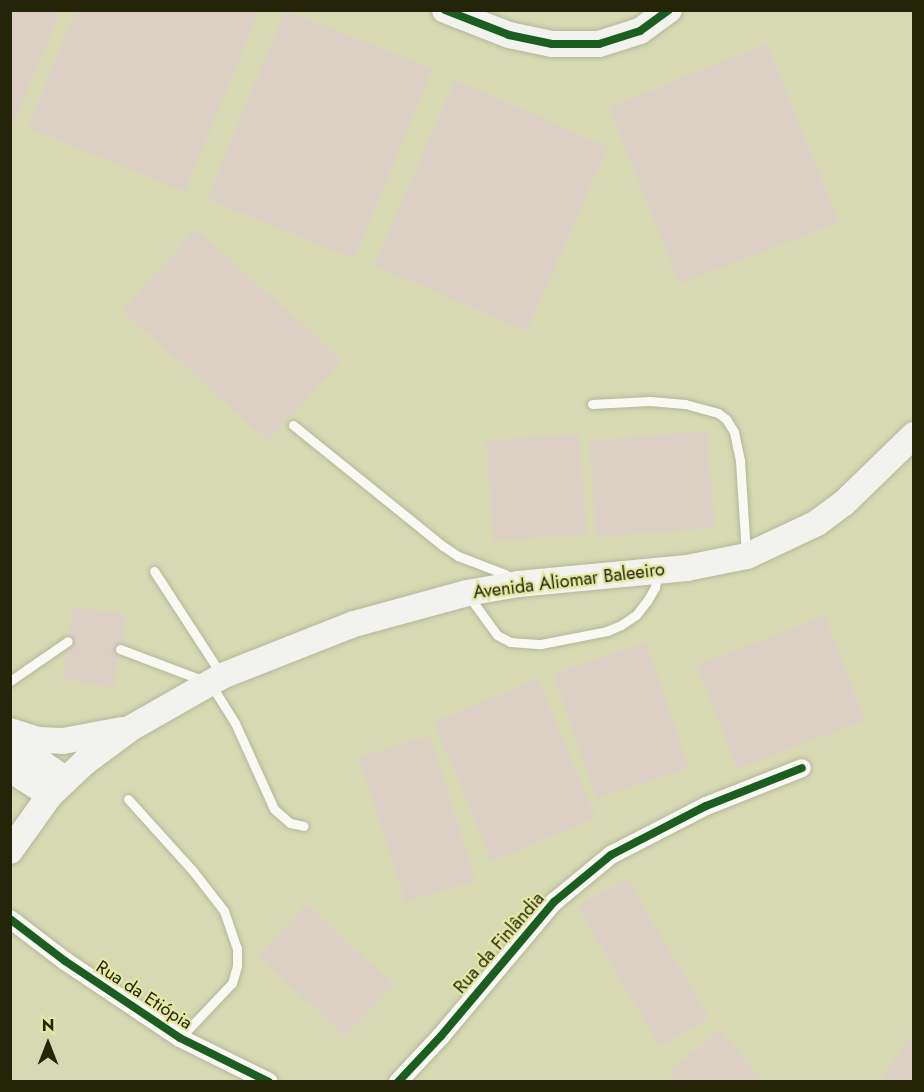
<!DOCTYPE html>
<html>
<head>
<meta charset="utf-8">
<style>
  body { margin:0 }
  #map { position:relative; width:924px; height:1092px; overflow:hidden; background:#d6d9b2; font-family:Jost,sans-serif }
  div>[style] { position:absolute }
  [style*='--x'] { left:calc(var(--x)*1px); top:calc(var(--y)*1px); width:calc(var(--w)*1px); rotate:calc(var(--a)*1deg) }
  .building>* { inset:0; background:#dcd0c4 }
  .roads { filter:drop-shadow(0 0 2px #b4b798) drop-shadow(0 0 2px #b4b798) }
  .lane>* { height:9px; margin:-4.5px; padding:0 4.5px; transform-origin:4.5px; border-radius:4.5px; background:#f9f9f3 }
  .street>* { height:18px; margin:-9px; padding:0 9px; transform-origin:9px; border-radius:9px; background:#f9f9f3 }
  .secondary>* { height:26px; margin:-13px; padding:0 13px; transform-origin:13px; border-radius:13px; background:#f2f2ef }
  .cycleway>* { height:8px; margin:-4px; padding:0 4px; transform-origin:4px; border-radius:4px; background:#1b5e20 }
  span { translate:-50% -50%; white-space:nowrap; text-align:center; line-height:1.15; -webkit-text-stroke:4.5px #e3e8a3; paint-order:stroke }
  .street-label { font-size:18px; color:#232408 }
  .frame { position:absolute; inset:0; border:12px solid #232408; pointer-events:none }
  .north { position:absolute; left:18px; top:1014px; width:60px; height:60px; -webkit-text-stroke:4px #e3e8a3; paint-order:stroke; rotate:0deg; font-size:16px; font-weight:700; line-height:24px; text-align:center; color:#232408 }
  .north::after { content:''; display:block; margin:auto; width:21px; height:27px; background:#232408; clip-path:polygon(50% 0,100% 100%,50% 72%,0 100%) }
</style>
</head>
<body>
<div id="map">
  <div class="building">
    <i style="clip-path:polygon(10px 10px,61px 10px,11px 129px,10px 129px)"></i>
    <i style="clip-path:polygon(76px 10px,259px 10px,185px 192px,28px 128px)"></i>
    <i style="clip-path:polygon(285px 10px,433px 69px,354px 259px,207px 199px)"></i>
    <i style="clip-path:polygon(767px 44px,839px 222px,680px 284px,609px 107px)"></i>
    <i style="clip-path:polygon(455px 80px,608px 147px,527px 331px,374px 265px)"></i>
    <i style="clip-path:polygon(196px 229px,342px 360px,268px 441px,122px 310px)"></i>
    <i style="clip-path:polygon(707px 431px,715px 528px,596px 537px,589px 441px)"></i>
    <i style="clip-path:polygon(579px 434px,587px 534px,493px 541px,486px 440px)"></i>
    <i style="clip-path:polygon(73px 607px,126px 614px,113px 688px,62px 679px)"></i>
    <i style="clip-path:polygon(825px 616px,865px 720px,737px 769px,697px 665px)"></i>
    <i style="clip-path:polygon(646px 642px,689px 768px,596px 798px,553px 674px)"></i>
    <i style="clip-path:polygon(538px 679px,596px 818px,492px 861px,434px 722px)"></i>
    <i style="clip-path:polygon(430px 735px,476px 881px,405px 902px,359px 757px)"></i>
    <i style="clip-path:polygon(627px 878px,709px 1018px,660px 1047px,578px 907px)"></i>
    <i style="clip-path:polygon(306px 904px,394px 985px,345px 1037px,259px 956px)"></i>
    <i style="clip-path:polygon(720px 1030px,764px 1082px,678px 1082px,669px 1071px)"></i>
    <i style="clip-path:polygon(910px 1036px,914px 1038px,914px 1082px,880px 1082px)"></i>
  </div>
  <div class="roads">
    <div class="lane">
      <i style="--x:592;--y:404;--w:58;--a:-3"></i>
      <i style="--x:650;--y:401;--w:35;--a:5"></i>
      <i style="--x:685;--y:404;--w:34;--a:15"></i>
      <i style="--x:718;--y:413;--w:10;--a:37"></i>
      <i style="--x:726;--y:419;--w:15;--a:58"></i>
      <i style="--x:734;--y:432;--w:30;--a:78"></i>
      <i style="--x:740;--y:461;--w:93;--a:86.3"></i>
      <i style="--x:293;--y:425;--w:193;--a:38.9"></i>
      <i style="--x:443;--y:546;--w:18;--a:34"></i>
      <i style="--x:458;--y:556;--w:50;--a:21"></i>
      <i style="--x:505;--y:574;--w:11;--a:38"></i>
      <i style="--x:154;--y:571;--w:123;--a:57"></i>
      <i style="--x:468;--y:595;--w:49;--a:54.1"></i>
      <i style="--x:497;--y:635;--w:15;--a:28"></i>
      <i style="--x:510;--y:642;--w:31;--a:4"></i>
      <i style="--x:541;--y:644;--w:67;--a:-11.1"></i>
      <i style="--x:607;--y:631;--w:15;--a:-23"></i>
      <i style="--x:621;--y:625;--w:18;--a:-34"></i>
      <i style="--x:636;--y:615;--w:18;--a:-52"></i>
      <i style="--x:647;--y:601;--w:16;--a:-60"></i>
      <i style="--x:655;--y:587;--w:15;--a:-79"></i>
      <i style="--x:120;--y:649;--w:96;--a:20.7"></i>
      <i style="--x:210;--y:683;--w:47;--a:58"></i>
      <i style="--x:235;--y:723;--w:94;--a:65.6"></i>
      <i style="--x:274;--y:809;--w:21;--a:41"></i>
      <i style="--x:290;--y:823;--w:14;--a:12"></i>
      <i style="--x:10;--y:681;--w:70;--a:-34.6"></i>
      <i style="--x:128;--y:799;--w:97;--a:47.9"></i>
      <i style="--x:193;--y:871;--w:51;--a:52.2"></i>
      <i style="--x:224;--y:911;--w:39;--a:71"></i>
      <i style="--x:237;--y:948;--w:18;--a:90"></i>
      <i style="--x:237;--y:966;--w:18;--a:106"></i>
      <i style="--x:232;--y:983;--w:76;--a:133.4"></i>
    </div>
    <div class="street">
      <i style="--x:10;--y:919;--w:69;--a:37.4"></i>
      <i style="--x:65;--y:961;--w:138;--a:33.8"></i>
      <i style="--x:180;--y:1038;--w:99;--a:26.3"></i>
      <i style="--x:398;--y:1082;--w:63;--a:-46.9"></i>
      <i style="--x:441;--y:1036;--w:175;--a:-49.9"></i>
      <i style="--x:554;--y:902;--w:74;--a:-39.5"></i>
      <i style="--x:611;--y:855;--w:107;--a:-27.3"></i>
      <i style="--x:706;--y:806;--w:103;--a:-21.6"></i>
    </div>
    <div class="secondary">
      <i style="--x:445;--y:10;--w:69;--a:21.3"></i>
      <i style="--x:509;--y:35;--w:44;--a:11.8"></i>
      <i style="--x:552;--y:44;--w:47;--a:0"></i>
      <i style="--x:599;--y:44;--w:43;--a:-17.6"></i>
      <i style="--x:640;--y:31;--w:36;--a:-36"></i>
      <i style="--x:10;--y:731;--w:29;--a:18"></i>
      <i style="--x:38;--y:740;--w:25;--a:2"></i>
      <i style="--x:63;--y:741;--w:60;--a:-10.6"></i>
      <i style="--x:10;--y:741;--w:68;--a:34.9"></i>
      <i style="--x:10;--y:769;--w:48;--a:33"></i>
      <i style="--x:10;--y:851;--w:69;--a:-54.5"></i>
      <i style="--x:50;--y:795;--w:48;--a:-43.3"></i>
      <i style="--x:85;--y:762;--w:57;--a:-36.5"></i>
      <i style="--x:131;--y:728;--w:105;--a:-29.7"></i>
      <i style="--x:222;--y:676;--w:142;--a:-21.5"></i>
      <i style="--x:354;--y:624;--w:117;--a:-15.3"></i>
      <i style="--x:467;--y:593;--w:52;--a:-10"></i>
      <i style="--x:518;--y:584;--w:170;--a:-5.4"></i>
      <i style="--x:687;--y:568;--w:61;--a:-11.3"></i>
      <i style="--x:747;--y:556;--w:77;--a:-25.2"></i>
      <i style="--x:817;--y:523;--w:34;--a:-37"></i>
      <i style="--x:844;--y:503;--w:98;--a:-44.2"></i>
    </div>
  </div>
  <div class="cycleway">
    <i style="--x:445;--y:10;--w:69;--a:21.3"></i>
    <i style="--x:509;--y:35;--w:44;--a:11.8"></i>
    <i style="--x:552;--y:44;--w:47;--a:0"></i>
    <i style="--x:599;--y:44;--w:43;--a:-17.6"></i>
    <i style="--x:640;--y:31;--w:36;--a:-36"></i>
    <i style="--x:10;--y:919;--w:69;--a:37.4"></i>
    <i style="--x:65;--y:961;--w:138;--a:33.8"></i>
    <i style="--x:180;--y:1038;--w:99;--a:26.3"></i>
    <i style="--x:398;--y:1082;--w:63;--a:-46.9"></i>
    <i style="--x:441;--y:1036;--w:175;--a:-49.9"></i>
    <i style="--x:554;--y:902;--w:74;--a:-39.5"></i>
    <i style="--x:611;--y:855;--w:107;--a:-27.3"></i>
    <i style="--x:706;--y:806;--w:103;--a:-21.6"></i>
  </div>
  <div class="street-label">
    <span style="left:569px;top:581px;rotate:-7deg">Avenida Aliomar Baleeiro</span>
    <span style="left:499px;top:943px;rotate:-49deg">Rua da Finlândia</span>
    <span style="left:144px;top:995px;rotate:33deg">Rua da Etiópia</span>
  </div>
  <div class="frame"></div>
  <div class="north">N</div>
</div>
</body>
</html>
